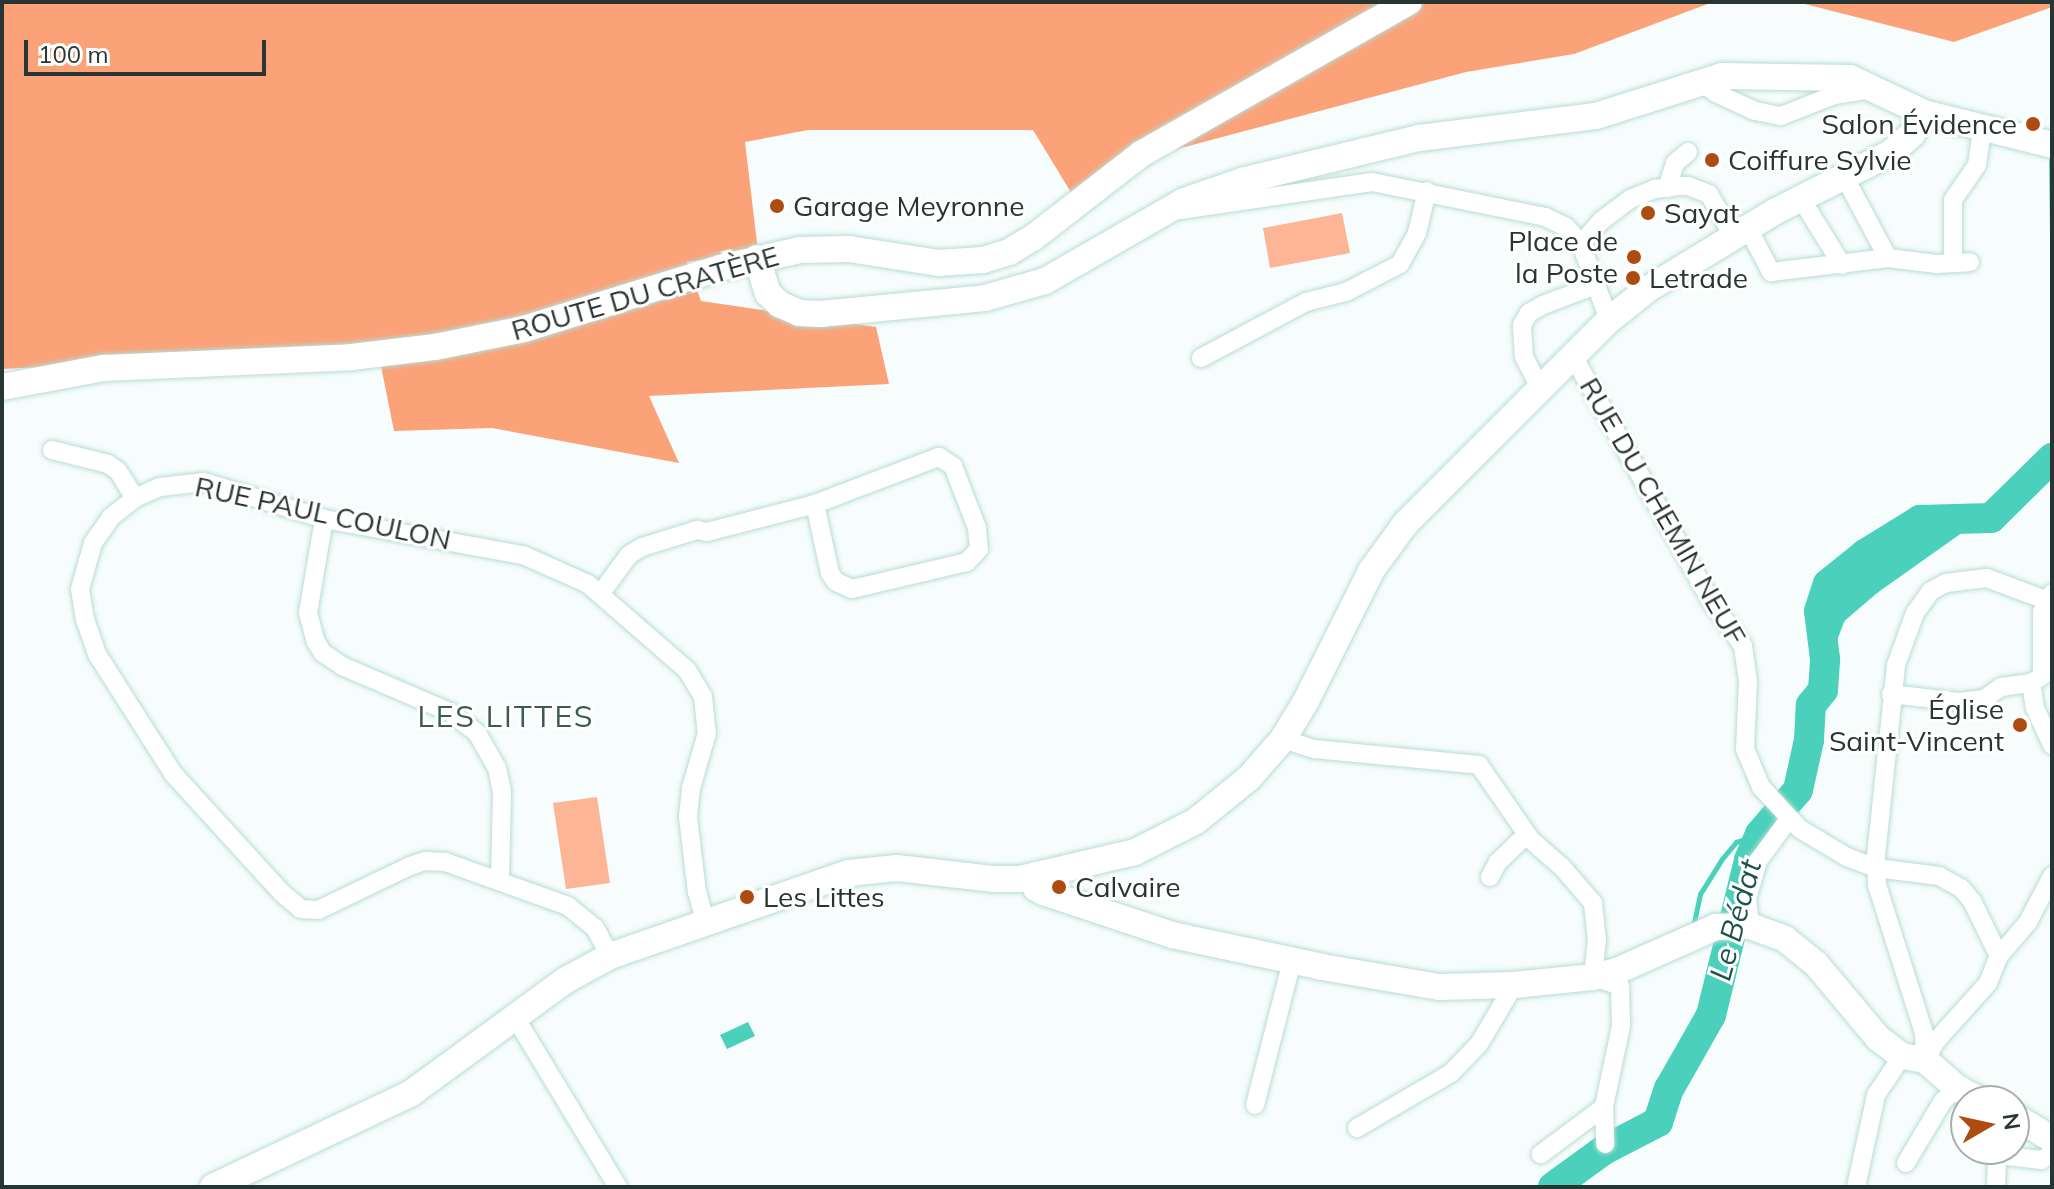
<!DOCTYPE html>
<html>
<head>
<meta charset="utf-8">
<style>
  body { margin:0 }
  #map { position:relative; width:2054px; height:1189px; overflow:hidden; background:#f6fdfc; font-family:Mulish,sans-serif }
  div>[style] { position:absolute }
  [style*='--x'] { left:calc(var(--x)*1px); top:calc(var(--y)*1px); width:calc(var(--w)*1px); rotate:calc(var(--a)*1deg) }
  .green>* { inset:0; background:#fcb696 }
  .forest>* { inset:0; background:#fba279 }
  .water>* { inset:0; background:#4ad0bb }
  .stream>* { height:5px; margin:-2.5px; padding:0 2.5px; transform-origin:2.5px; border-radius:2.5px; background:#4ad0bb }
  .river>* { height:30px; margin:-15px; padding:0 15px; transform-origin:15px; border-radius:15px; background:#4ad0bb }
  .roads { filter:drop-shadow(0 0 2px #b7dcd4) drop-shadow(0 0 2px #b7dcd4) }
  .street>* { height:18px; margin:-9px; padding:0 9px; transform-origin:9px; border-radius:9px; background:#fff }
  .secondary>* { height:26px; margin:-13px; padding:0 13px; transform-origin:13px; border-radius:13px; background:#fff }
  .dots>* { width:22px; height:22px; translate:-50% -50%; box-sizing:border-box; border:4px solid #fff; border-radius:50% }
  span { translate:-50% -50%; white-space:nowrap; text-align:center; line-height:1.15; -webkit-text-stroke:6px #fff; paint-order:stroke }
  .poi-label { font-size:28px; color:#283633 }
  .right { translate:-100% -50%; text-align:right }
  .left { translate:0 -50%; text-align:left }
  .street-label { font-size:28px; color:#283633 }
  .neighbourhood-label { font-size:30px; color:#3a5b54; letter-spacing:2px }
  .water-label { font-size:30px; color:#1c544b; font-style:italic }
  .frame { position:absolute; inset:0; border:4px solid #283633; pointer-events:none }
  .north { position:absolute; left:1950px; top:1085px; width:80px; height:80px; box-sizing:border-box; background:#fff; border:2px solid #a9afad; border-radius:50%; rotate:81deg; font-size:22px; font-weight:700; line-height:32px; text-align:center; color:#283633 }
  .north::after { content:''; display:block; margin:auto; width:28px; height:36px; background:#ae4b11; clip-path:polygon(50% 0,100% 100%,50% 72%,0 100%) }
  .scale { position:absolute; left:24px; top:40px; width:242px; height:36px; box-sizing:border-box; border:4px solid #283633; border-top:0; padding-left:10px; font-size:24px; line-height:28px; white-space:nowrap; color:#283633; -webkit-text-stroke:6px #fff; paint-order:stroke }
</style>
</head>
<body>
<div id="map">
  <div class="green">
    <i style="clip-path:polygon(1342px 213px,1350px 253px,1270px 268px,1263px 228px)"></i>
    <i style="clip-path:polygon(597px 797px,610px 883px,566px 889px,553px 803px)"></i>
  </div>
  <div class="forest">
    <i style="clip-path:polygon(2px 2px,1713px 2px,1574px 54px,1466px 72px,1132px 161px,1075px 199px,1033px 130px,808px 130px,745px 142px,758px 251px,687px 262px,701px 301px,876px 327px,889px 384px,649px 396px,679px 463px,492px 428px,394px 431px,378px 351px,2px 369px)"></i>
    <i style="clip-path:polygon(1797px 2px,2052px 2px,2052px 7px,1954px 42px)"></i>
  </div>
  <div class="water">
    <i style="clip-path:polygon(748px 1022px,755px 1036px,727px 1049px,720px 1035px)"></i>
  </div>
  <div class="stream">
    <i style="--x:2051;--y:154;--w:81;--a:89.3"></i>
    <i style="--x:1693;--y:927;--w:34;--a:-78"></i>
    <i style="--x:1700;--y:894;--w:40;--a:-58"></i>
    <i style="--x:1721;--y:860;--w:23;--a:-50"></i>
    <i style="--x:1736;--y:842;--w:25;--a:-18"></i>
  </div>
  <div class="river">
    <i style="--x:1823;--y:635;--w:25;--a:-69"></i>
    <i style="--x:1832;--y:612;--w:48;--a:-40.7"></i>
    <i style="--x:1868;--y:581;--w:105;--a:-35.3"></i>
    <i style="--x:1553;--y:1187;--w:63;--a:-36"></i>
    <i style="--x:1604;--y:1150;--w:61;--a:-27.4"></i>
    <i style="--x:1658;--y:1122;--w:35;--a:-72"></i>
    <i style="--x:1669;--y:1089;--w:85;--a:-60.4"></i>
    <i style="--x:1711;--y:1015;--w:160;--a:-76.2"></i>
    <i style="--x:1749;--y:860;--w:28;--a:-67"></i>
    <i style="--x:1760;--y:834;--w:58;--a:-49.2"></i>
    <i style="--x:1798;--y:790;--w:51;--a:-77.6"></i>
    <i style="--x:1809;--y:740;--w:35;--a:-87"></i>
    <i style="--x:1811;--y:705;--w:19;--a:-51"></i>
    <i style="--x:1823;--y:690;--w:31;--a:-86"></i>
    <i style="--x:1825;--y:659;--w:48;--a:-97.1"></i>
    <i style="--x:1819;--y:611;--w:28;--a:-72"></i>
    <i style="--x:1828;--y:584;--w:48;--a:-39"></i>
    <i style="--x:1865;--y:554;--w:65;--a:-31.7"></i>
    <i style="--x:1920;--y:520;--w:71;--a:-1.6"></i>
    <i style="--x:1991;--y:518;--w:86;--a:-44.5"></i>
  </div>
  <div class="roads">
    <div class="street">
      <i style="--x:1700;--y:81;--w:20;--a:37"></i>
      <i style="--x:1716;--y:93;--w:43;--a:24.8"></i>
      <i style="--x:1755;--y:111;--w:26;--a:11"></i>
      <i style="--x:1781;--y:116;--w:57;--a:-21.6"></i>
      <i style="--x:1834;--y:95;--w:38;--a:-9"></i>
      <i style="--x:1844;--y:176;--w:93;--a:61.8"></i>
      <i style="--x:1667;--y:188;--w:26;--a:-72"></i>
      <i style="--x:1675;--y:163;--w:17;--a:-40"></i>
      <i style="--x:1800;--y:197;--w:80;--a:58.3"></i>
      <i style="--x:1180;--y:210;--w:194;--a:-8.3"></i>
      <i style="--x:1372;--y:182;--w:177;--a:11.4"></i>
      <i style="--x:1545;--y:217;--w:23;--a:25"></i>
      <i style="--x:1566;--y:227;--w:23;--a:49"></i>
      <i style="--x:1581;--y:244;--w:81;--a:69.8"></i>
      <i style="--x:1748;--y:228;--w:50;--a:62.4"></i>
      <i style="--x:1771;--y:272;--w:118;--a:-6.8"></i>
      <i style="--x:1888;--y:258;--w:49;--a:7"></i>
      <i style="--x:1937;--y:264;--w:33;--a:-3"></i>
      <i style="--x:1581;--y:244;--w:30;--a:-49"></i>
      <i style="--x:1601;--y:221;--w:36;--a:-37"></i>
      <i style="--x:1630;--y:199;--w:27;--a:-22"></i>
      <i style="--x:1655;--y:189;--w:24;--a:-7"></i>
      <i style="--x:1679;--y:186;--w:9;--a:0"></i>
      <i style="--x:1688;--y:186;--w:22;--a:21"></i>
      <i style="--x:1709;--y:194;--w:51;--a:60.4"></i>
      <i style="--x:1953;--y:263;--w:63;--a:-90"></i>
      <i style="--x:1953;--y:200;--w:42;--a:-55.6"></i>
      <i style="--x:1977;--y:165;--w:37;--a:-82"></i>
      <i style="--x:1573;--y:356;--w:285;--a:60.6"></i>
      <i style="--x:1713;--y:604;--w:52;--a:54.5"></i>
      <i style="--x:1743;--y:646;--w:35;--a:82"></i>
      <i style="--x:1748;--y:681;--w:68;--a:92.5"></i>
      <i style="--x:1745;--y:749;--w:41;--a:67.2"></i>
      <i style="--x:1761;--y:787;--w:57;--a:47.1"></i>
      <i style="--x:1800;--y:829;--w:55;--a:30.8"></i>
      <i style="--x:1847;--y:857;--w:31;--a:21"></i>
      <i style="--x:1876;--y:868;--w:64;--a:7.2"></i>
      <i style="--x:1939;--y:876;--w:25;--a:29"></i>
      <i style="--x:1961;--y:888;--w:17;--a:50"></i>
      <i style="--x:1972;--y:901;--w:61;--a:63.9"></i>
      <i style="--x:1201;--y:358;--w:119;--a:-28.1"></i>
      <i style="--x:1306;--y:302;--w:41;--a:-14"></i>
      <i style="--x:1346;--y:292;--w:61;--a:-27.4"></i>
      <i style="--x:1400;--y:264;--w:35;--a:-61"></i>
      <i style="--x:1417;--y:233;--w:43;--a:-76.6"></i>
      <i style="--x:1540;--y:388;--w:35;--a:-117"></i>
      <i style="--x:1524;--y:357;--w:32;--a:-94"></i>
      <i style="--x:1522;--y:325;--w:14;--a:-60"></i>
      <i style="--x:1529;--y:313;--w:16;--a:-30"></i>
      <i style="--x:1543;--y:305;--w:57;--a:-20.7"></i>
      <i style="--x:52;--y:450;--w:58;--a:14"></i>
      <i style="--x:108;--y:464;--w:12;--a:35"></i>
      <i style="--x:118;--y:471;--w:32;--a:58"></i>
      <i style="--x:324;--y:519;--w:95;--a:99.7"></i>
      <i style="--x:308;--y:613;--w:30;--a:75"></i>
      <i style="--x:316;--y:642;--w:13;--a:58"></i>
      <i style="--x:323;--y:653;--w:23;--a:34"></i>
      <i style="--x:342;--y:666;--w:117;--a:23.1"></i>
      <i style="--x:450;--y:712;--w:34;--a:38"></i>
      <i style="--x:477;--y:733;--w:40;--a:60.3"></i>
      <i style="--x:497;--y:768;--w:25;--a:78"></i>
      <i style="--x:502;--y:792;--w:87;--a:91.3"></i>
      <i style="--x:601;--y:593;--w:47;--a:-53.6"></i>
      <i style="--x:629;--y:555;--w:15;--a:-32"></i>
      <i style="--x:642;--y:547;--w:58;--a:-17.2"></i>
      <i style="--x:697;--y:530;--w:10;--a:11"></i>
      <i style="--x:707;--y:532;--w:112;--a:-14.5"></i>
      <i style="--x:815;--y:504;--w:133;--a:-20.8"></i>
      <i style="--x:939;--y:457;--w:17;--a:33"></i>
      <i style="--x:953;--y:466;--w:66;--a:68.8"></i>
      <i style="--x:977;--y:528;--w:21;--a:85"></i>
      <i style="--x:979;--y:549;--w:18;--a:133"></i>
      <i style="--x:967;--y:562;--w:118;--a:166.8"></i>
      <i style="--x:852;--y:589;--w:17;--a:-156"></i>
      <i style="--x:836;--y:582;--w:11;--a:-124"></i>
      <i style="--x:830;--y:573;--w:71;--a:-102.3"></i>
      <i style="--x:2031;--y:683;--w:25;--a:81"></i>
      <i style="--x:2035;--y:708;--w:41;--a:65.3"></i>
      <i style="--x:1891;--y:694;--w:68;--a:6.7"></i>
      <i style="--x:1959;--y:702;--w:25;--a:-7"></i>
      <i style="--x:1984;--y:699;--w:21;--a:-35"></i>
      <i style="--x:2001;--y:687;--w:30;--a:-8"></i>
      <i style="--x:2031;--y:683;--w:13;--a:-32"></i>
      <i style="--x:2042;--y:676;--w:64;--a:-90"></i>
      <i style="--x:2042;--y:612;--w:21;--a:-62"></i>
      <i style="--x:1283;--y:739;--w:33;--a:18"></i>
      <i style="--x:1314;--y:749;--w:166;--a:5.5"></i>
      <i style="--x:1479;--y:765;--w:91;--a:55.3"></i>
      <i style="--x:1531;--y:840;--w:41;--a:41.1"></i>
      <i style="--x:1562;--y:867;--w:48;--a:49.3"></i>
      <i style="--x:1593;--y:903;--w:36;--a:84"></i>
      <i style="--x:1597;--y:939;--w:38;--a:96"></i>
      <i style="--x:1593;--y:977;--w:28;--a:18"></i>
      <i style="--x:1620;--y:986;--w:40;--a:88.6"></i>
      <i style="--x:1621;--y:1026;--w:83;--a:101.9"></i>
      <i style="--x:1604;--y:1107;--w:79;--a:143.3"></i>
      <i style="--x:1490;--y:877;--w:17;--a:-62"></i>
      <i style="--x:1498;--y:862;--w:40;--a:-44"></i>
      <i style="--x:1750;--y:926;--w:27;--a:-96"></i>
      <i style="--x:1747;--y:899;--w:40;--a:-74"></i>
      <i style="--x:1758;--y:861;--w:52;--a:-53.6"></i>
      <i style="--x:610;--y:956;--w:32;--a:-118"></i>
      <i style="--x:595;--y:928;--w:35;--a:-141"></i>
      <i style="--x:568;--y:906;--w:131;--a:-160.3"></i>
      <i style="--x:445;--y:862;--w:20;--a:-177"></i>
      <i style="--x:425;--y:861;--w:16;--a:162"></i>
      <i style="--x:410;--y:866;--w:102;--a:154.4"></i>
      <i style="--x:318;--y:910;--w:17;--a:-177"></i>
      <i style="--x:301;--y:909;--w:26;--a:-140"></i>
      <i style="--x:281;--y:892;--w:159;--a:-132.4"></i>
      <i style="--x:174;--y:775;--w:143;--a:-122.5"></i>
      <i style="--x:97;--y:654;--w:36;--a:-109"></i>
      <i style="--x:85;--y:620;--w:31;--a:-99"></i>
      <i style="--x:80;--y:589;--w:48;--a:-74.2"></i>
      <i style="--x:93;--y:543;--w:32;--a:-55"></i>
      <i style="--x:111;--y:517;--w:31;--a:-38"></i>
      <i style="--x:135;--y:498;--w:27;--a:-24"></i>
      <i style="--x:160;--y:487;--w:44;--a:-6.5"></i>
      <i style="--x:204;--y:482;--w:126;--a:17.1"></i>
      <i style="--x:324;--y:519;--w:202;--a:10.3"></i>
      <i style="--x:523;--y:555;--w:71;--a:24"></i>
      <i style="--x:588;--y:584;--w:131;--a:41"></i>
      <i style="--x:687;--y:670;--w:31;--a:59"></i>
      <i style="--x:703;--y:697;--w:36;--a:84"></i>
      <i style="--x:707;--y:733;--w:57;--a:106.2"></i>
      <i style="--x:691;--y:788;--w:29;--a:96"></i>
      <i style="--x:688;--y:817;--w:76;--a:83.2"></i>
      <i style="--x:697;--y:892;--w:32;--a:74"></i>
      <i style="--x:515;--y:1017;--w:199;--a:58.8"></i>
      <i style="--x:1925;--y:1060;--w:27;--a:-92"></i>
      <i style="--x:1924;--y:1033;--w:155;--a:-107.6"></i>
      <i style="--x:1877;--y:885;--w:29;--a:-92"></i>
      <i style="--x:1876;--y:856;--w:192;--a:-84"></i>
      <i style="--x:1896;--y:665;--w:55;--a:-69.9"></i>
      <i style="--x:1915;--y:613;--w:27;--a:-54"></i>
      <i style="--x:1931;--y:591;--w:17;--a:-28"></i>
      <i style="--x:1946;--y:583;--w:41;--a:-7"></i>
      <i style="--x:1987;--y:578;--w:65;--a:20.7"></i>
      <i style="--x:1925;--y:1060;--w:22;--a:-60"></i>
      <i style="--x:1936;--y:1041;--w:78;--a:-48.1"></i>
      <i style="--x:1988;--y:983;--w:29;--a:-68"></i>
      <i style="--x:1999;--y:956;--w:45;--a:-49.5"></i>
      <i style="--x:2028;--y:922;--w:52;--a:-62.4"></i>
      <i style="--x:1255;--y:1105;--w:149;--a:-75.6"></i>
      <i style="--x:1604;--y:1107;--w:37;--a:88"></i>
      <i style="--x:1357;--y:1128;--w:109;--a:-30.3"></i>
      <i style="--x:1451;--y:1073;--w:40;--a:-46"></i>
      <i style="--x:1479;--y:1044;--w:69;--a:-59.3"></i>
      <i style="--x:1997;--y:1155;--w:45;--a:6.3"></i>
      <i style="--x:2042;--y:1160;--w:12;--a:-35"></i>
      <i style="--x:1906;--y:1163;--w:72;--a:-59.2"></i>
      <i style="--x:1943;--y:1101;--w:19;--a:-43"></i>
      <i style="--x:1856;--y:1187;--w:94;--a:-77.7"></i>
      <i style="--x:1876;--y:1095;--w:47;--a:-56.3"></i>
      <i style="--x:1996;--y:1187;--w:38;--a:-88"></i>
    </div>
    <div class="secondary">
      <i style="--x:757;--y:258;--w:37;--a:73"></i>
      <i style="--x:768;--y:293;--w:16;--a:45"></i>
      <i style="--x:779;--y:304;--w:22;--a:24"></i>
      <i style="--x:799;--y:313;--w:21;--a:3"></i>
      <i style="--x:820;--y:314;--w:166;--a:-5.5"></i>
      <i style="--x:985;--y:298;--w:62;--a:-15.8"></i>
      <i style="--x:1045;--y:281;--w:160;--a:-29.9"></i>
      <i style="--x:1184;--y:201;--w:65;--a:-19"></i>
      <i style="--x:1245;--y:180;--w:179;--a:-13.6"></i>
      <i style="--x:1419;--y:138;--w:178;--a:-7.1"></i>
      <i style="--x:1596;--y:116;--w:132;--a:-17.6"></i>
      <i style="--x:1722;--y:76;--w:128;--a:0.9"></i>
      <i style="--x:1850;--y:78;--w:82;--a:25.3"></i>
      <i style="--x:1924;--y:113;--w:132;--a:14"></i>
      <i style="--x:2;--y:387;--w:104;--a:-10.6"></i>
      <i style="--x:104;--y:368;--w:248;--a:-2.5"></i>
      <i style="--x:352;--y:357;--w:84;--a:-6.9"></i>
      <i style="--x:435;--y:347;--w:91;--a:-11.4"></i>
      <i style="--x:524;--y:329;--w:205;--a:-17.3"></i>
      <i style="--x:720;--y:268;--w:82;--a:-12.7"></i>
      <i style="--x:800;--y:250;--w:49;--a:-1.2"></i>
      <i style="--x:849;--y:249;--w:90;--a:8.9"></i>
      <i style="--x:938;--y:263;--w:45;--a:-3.8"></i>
      <i style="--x:983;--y:260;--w:27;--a:-17"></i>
      <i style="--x:1009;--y:252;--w:29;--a:-31"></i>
      <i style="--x:1034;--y:237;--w:135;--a:-37.8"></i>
      <i style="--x:1141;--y:154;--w:308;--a:-29.6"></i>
      <i style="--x:1032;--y:877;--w:12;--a:70"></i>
      <i style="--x:1036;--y:888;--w:8;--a:30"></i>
      <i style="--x:1043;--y:892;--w:136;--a:18.4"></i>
      <i style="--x:1172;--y:935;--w:153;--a:12"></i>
      <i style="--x:1322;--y:967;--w:119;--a:9.7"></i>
      <i style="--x:1439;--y:987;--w:75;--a:-1.5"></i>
      <i style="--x:1514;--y:985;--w:79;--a:-5.8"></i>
      <i style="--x:1593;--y:977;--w:25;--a:-14"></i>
      <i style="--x:1617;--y:971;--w:108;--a:-24"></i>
      <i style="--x:1716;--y:927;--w:34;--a:-2"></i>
      <i style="--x:1750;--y:926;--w:37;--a:20"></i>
      <i style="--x:1785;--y:939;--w:40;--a:39"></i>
      <i style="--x:1816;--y:964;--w:97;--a:50"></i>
      <i style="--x:1878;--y:1038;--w:30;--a:37"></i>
      <i style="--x:1902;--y:1056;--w:23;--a:10"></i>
      <i style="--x:1925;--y:1060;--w:43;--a:41.2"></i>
      <i style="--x:1957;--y:1088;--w:27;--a:28"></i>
      <i style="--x:2014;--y:1116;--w:44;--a:31.2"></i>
      <i style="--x:213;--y:1187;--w:218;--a:-25.3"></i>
      <i style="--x:410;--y:1094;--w:193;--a:-36.2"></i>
      <i style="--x:566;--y:980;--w:50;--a:-28.6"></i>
      <i style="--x:610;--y:956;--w:252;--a:-19.2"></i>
      <i style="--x:848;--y:873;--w:49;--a:-5.8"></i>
      <i style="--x:897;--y:868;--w:98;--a:6.5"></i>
      <i style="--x:994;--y:879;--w:26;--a:0"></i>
      <i style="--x:1020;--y:879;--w:118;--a:-13.2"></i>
      <i style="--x:1135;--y:852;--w:68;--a:-26.9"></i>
      <i style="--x:1196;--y:821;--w:68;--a:-39.1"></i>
      <i style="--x:1249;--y:778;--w:52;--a:-48.9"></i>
      <i style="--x:1283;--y:739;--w:44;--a:-58.8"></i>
      <i style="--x:1306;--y:701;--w:145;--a:-63.4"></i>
      <i style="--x:1371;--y:571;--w:58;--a:-54.1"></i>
      <i style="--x:1405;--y:524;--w:288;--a:-45"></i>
      <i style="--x:1609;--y:320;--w:50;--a:-38.5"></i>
      <i style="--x:1648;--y:289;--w:148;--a:-31.4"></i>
      <i style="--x:1774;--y:212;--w:131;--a:-26.8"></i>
      <i style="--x:1891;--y:153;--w:28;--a:-42"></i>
      <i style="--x:1912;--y:134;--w:24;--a:-60"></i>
    </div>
  </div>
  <div class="dots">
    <i style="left:2033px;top:124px;background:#ae4b11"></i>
    <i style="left:1712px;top:160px;background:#ae4b11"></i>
    <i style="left:777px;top:206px;background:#ae4b11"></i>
    <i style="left:1648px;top:213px;background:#ae4b11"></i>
    <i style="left:1634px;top:257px;background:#ae4b11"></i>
    <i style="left:1633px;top:278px;background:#ae4b11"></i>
    <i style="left:2020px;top:725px;background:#ae4b11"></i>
    <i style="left:1059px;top:887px;background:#ae4b11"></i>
    <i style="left:747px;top:897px;background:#ae4b11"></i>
  </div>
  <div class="poi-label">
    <span class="right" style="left:2017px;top:124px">Salon Évidence</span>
    <span class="left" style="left:1728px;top:160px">Coiffure Sylvie</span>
    <span class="left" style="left:793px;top:206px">Garage Meyronne</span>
    <span class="left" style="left:1664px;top:213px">Sayat</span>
    <span class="right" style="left:1618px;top:257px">Place de<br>la Poste</span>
    <span class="left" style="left:1649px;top:278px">Letrade</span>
    <span class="right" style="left:2004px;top:725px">Église<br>Saint-Vincent</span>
    <span class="left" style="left:1075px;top:887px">Calvaire</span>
    <span class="left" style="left:763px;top:897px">Les Littes</span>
  </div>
  <div class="street-label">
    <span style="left:645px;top:293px;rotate:-16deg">ROUTE DU CRATÈRE</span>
    <span style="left:1663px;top:511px;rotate:60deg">RUE DU CHEMIN NEUF</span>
    <span style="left:323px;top:513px;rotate:12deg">RUE PAUL COULON</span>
  </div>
  <div class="neighbourhood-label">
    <span style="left:506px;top:716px">LES LITTES</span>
  </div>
  <div class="water-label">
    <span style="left:1735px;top:920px;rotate:-75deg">Le Bédat</span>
  </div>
  <div class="frame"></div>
  <div class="north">N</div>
  <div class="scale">100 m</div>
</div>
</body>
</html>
